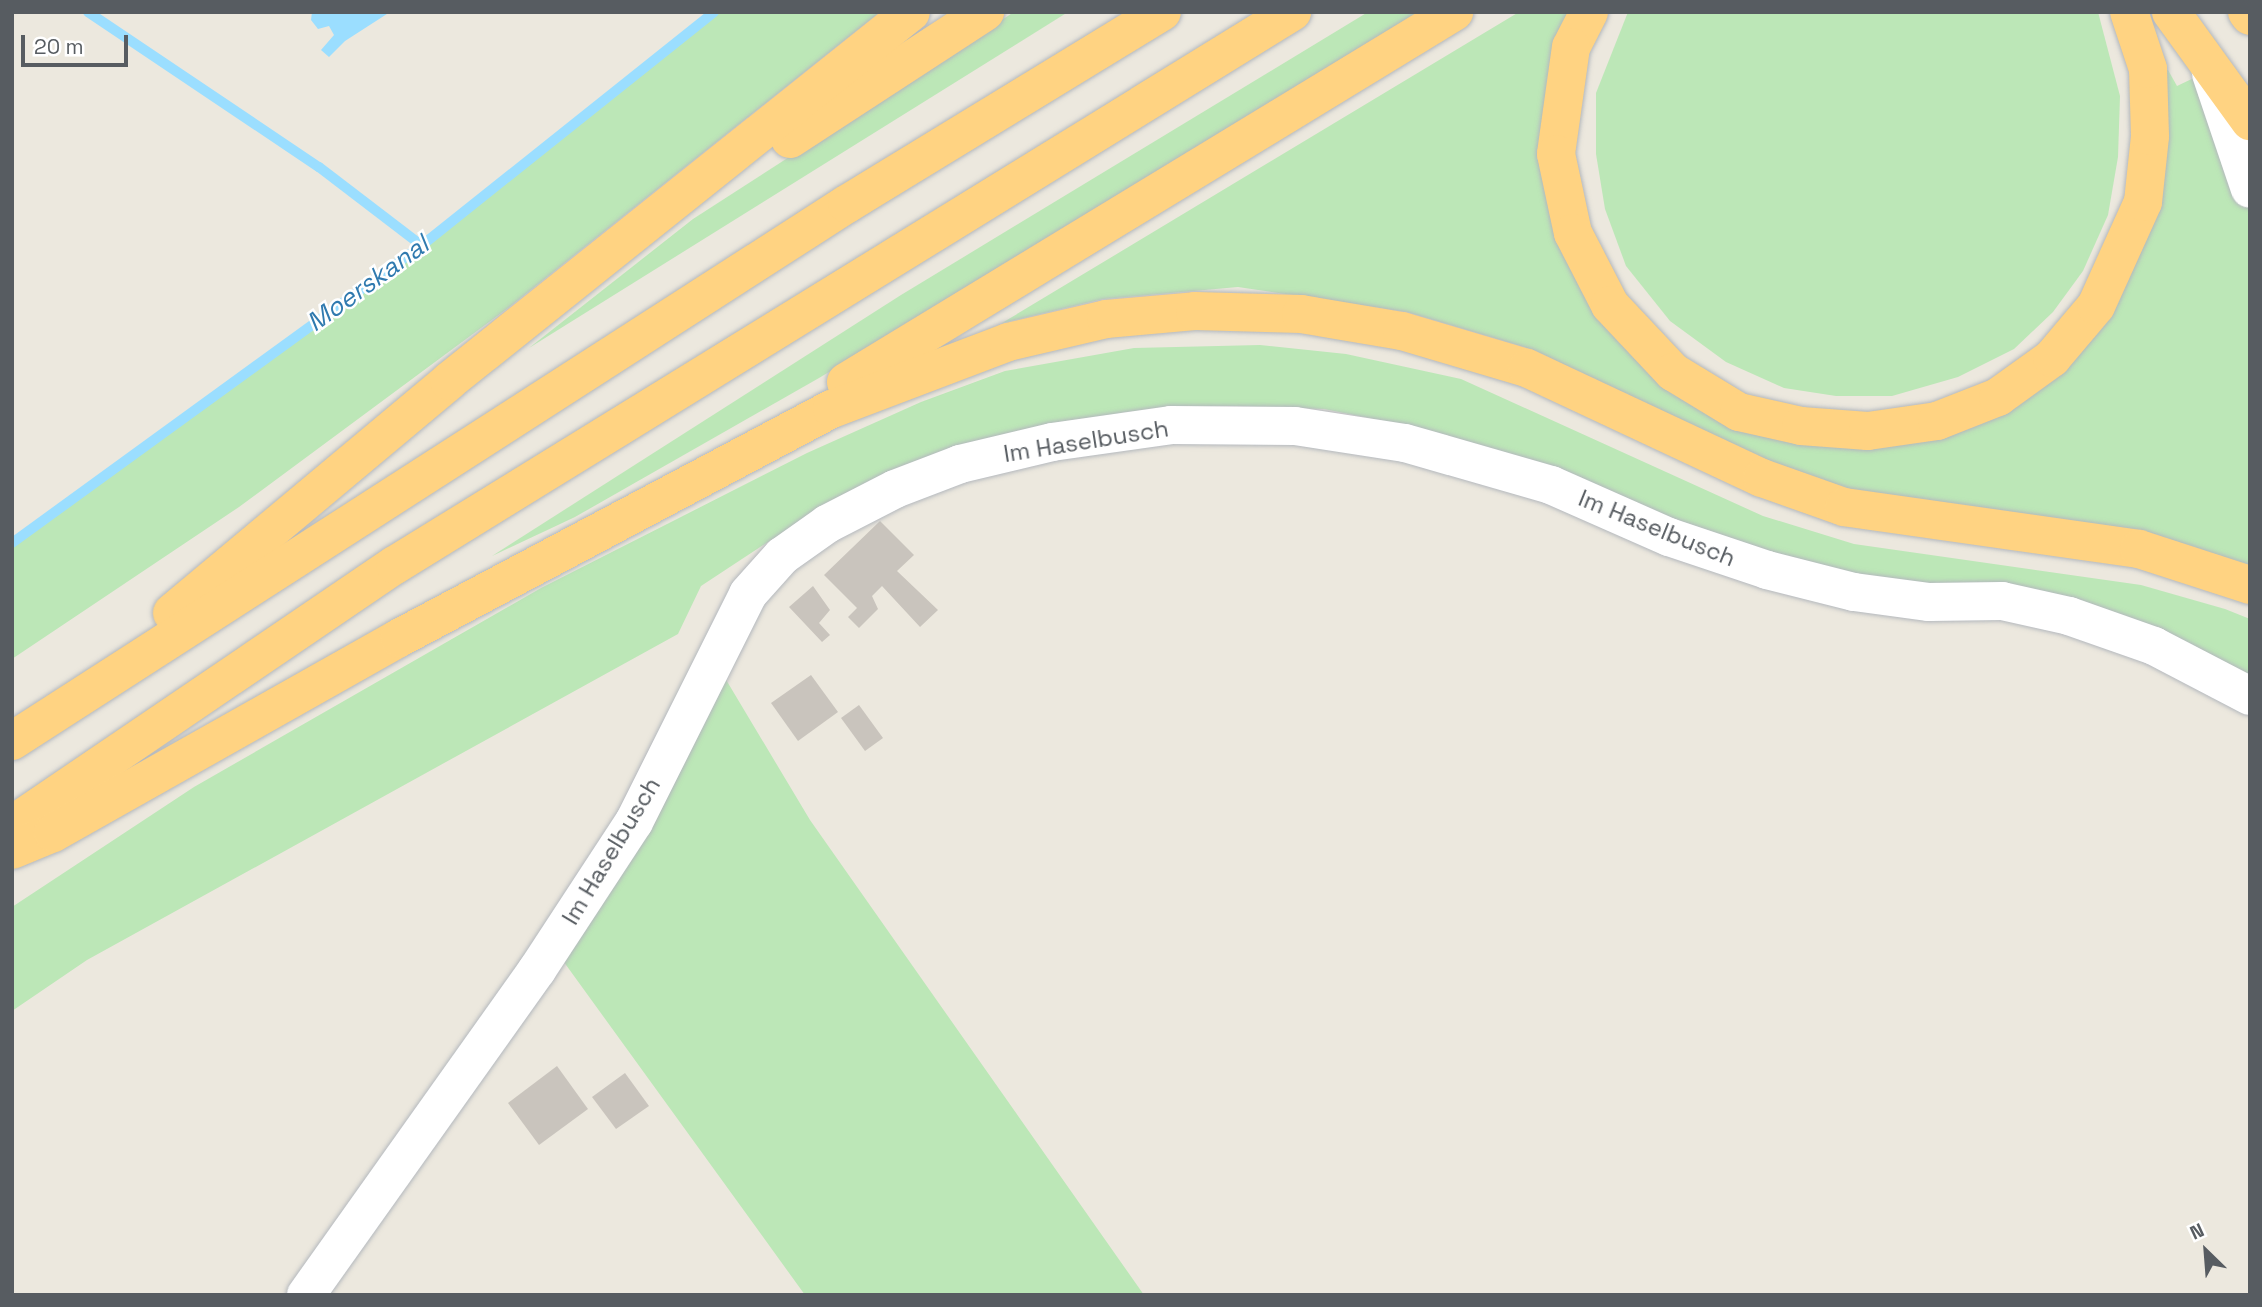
<!DOCTYPE html>
<html>
<head>
<meta charset="utf-8">
<style>
  body { margin:0 }
  #map { position:relative; width:2262px; height:1307px; overflow:hidden; background:#ece8de; font-family:"Space Grotesk",sans-serif }
  div>[style] { position:absolute }
  [style*='--x'] { left:calc(var(--x)*1px); top:calc(var(--y)*1px); width:calc(var(--w)*1px); rotate:calc(var(--a)*1deg) }
  .green>* { inset:0; background:#bce7b7 }
  .water>* { inset:0; background:#9bdeff }
  .stream>* { height:10px; margin:-5px; padding:0 5px; transform-origin:5px; border-radius:5px; background:#9bdeff }
  .building>* { inset:0; background:#c9c4bd }
  .roads { filter:drop-shadow(0 0 2px #b4b8bd) drop-shadow(0 0 2px #b4b8bd) }
  .minor>* { height:38px; margin:-19px; padding:0 19px; transform-origin:19px; border-radius:19px; background:#fff }
  .highway>* { height:38px; margin:-19px; padding:0 19px; transform-origin:19px; border-radius:19px; background:#ffd382 }
  span { translate:-50% -50%; white-space:nowrap; text-align:center; line-height:1.15; -webkit-text-stroke:5px #fff; paint-order:stroke }
  .street-label { font-size:24px; color:#575c61 }
  .water-label { font-size:26px; color:#307aaf; font-style:italic }
  .frame { position:absolute; inset:0; border:14px solid #575c61; pointer-events:none }
  .north { position:absolute; left:2171px; top:1216px; width:70px; height:70px; -webkit-text-stroke:5px #fff; paint-order:stroke; rotate:335deg; font-size:19px; font-weight:700; line-height:28px; text-align:center; color:#575c61 }
  .north::after { content:''; display:block; margin:auto; width:24px; height:32px; background:#575c61; clip-path:polygon(50% 0,100% 100%,50% 72%,0 100%) }
  .scale { position:absolute; left:21px; top:35px; width:107px; height:32px; box-sizing:border-box; border:4px solid #575c61; border-top:0; padding-left:9px; font-size:21px; line-height:24px; white-space:nowrap; color:#575c61; -webkit-text-stroke:5px #fff; paint-order:stroke }
</style>
</head>
<body>
<div id="map">
  <div class="green">
    <i style="clip-path:polygon(707px 12px,880px 12px,508px 308px,239px 507px,12px 659px,12px 543px,535px 157px)"></i>
    <i style="clip-path:polygon(1014px 12px,1068px 12px,529px 348px,693px 219px)"></i>
    <i style="clip-path:polygon(1368px 12px,1426px 12px,819px 378px,575px 517px,492px 556px,901px 295px)"></i>
    <i style="clip-path:polygon(1519px 12px,1571px 12px,1544px 146px,1645px 365px,1872px 448px,2106px 318px,2162px 72px,2168px 70px,2177px 86px,2198px 76px,2250px 141px,2250px 566px,1847px 490px,1768px 466px,1534px 350px,1407px 312px,1238px 287px,1103px 299px,1002px 323px)"></i>
    <i style="clip-path:polygon(1628px 12px,2098px 12px,2120px 96px,2118px 157px,2108px 215px,2083px 271px,2053px 312px,2014px 349px,1958px 377px,1892px 396px,1836px 396px,1784px 388px,1726px 362px,1670px 321px,1626px 266px,1605px 209px,1596px 154px,1596px 93px)"></i>
    <i style="clip-path:polygon(1260px 345px,1346px 354px,1461px 379px,1763px 516px,1854px 544px,2141px 585px,2225px 609px,2250px 619px,2250px 686px,2187px 650px,1787px 569px,1424px 429px,1324px 409px,1227px 406px,1125px 412px,900px 474px,771px 540px,701px 586px,678px 634px,87px 960px,12px 1011px,12px 907px,194px 787px,541px 588px,807px 453px,921px 402px,1005px 371px,1134px 348px)"></i>
    <i style="clip-path:polygon(722px 673px,810px 820px,1144px 1295px,805px 1295px,561px 958px)"></i>
  </div>
  <div class="water">
    <i style="clip-path:polygon(312px 12px,390px 12px,345px 41px,329px 57px,321px 50px,334px 35px,329px 26px,318px 29px,311px 20px)"></i>
  </div>
  <div class="stream">
    <i style="--x:88;--y:12;--w:278;--a:33.9"></i>
    <i style="--x:319;--y:167;--w:128;--a:37.4"></i>
    <i style="--x:12;--y:543;--w:505;--a:-35.99"></i>
    <i style="--x:421;--y:246;--w:375;--a:-38.6"></i>
  </div>
  <div class="building">
    <i style="clip-path:polygon(880px 521px,914px 555px,897px 571px,938px 610px,920px 627px,882px 586px,872px 596px,878px 609px,859px 628px,848px 617px,857px 608px,824px 575px)"></i>
    <i style="clip-path:polygon(813px 586px,830px 610px,819px 623px,830px 635px,822px 642px,789px 607px)"></i>
    <i style="clip-path:polygon(811px 675px,838px 712px,798px 741px,771px 703px)"></i>
    <i style="clip-path:polygon(859px 705px,883px 738px,865px 751px,841px 718px)"></i>
    <i style="clip-path:polygon(557px 1066px,588px 1109px,539px 1145px,508px 1103px)"></i>
    <i style="clip-path:polygon(625px 1073px,649px 1106px,616px 1129px,592px 1097px)"></i>
  </div>
  <div class="roads">
    <div class="minor">
      <i style="--x:2211;--y:74;--w:121;--a:71.3"></i>
      <i style="--x:306;--y:1295;--w:399;--a:-54.6"></i>
      <i style="--x:537;--y:970;--w:177;--a:-56.8"></i>
      <i style="--x:634;--y:822;--w:255;--a:-63.4"></i>
      <i style="--x:748;--y:594;--w:51;--a:-48.2"></i>
      <i style="--x:782;--y:556;--w:55;--a:-35.4"></i>
      <i style="--x:827;--y:524;--w:76;--a:-27.2"></i>
      <i style="--x:895;--y:489;--w:70;--a:-21"></i>
      <i style="--x:960;--y:464;--w:95;--a:-13.4"></i>
      <i style="--x:1052;--y:442;--w:120;--a:-8.1"></i>
      <i style="--x:1171;--y:425;--w:124;--a:0.5"></i>
      <i style="--x:1295;--y:426;--w:111;--a:8.8"></i>
      <i style="--x:1405;--y:443;--w:152;--a:16"></i>
      <i style="--x:1551;--y:485;--w:129;--a:23.8"></i>
      <i style="--x:1669;--y:537;--w:103;--a:18.6"></i>
      <i style="--x:1767;--y:570;--w:90;--a:14.2"></i>
      <i style="--x:1854;--y:592;--w:76;--a:7.6"></i>
      <i style="--x:1929;--y:602;--w:73;--a:-0.8"></i>
      <i style="--x:2002;--y:601;--w:69;--a:12.6"></i>
      <i style="--x:2069;--y:616;--w:90;--a:19.4"></i>
      <i style="--x:2154;--y:646;--w:108;--a:27.5"></i>
    </div>
    <div class="highway">
      <i style="--x:1589;--y:12;--w:39;--a:117"></i>
      <i style="--x:1571;--y:47;--w:108;--a:98"></i>
      <i style="--x:1556;--y:154;--w:81;--a:77.9"></i>
      <i style="--x:1573;--y:233;--w:81;--a:62.8"></i>
      <i style="--x:1610;--y:305;--w:92;--a:46.8"></i>
      <i style="--x:1673;--y:372;--w:77;--a:31.2"></i>
      <i style="--x:1739;--y:412;--w:64;--a:12.7"></i>
      <i style="--x:1801;--y:426;--w:67;--a:4.3"></i>
      <i style="--x:1868;--y:431;--w:70;--a:-8.2"></i>
      <i style="--x:1937;--y:421;--w:66;--a:-21.5"></i>
      <i style="--x:1998;--y:397;--w:67;--a:-35.8"></i>
      <i style="--x:2052;--y:358;--w:68;--a:-49.8"></i>
      <i style="--x:2096;--y:306;--w:114;--a:-65.7"></i>
      <i style="--x:2143;--y:202;--w:66;--a:-83.9"></i>
      <i style="--x:2150;--y:136;--w:67;--a:-91.7"></i>
      <i style="--x:2148;--y:69;--w:60;--a:-108.4"></i>
      <i style="--x:2171;--y:12;--w:135;--a:54.1"></i>
      <i style="--x:2247;--y:12;--w:5;--a:53"></i>
      <i style="--x:790;--y:139;--w:233;--a:-33.1"></i>
      <i style="--x:846;--y:382;--w:712;--a:-31.32"></i>
      <i style="--x:172;--y:613;--w:361;--a:-39.9"></i>
      <i style="--x:449;--y:381;--w:591;--a:-38.61"></i>
      <i style="--x:12;--y:741;--w:993;--a:-32.75"></i>
      <i style="--x:847;--y:204;--w:369;--a:-31.4"></i>
      <i style="--x:12;--y:825;--w:463;--a:-34.2"></i>
      <i style="--x:395;--y:565;--w:1054;--a:-31.65"></i>
      <i style="--x:12;--y:850;--w:44;--a:-22.5"></i>
      <i style="--x:53;--y:833;--w:397;--a:-29.4"></i>
      <i style="--x:399;--y:638;--w:490;--a:-27.9"></i>
      <i style="--x:832;--y:409;--w:188;--a:-20.8"></i>
      <i style="--x:1008;--y:342;--w:101;--a:-13.2"></i>
      <i style="--x:1106;--y:319;--w:89;--a:-5.1"></i>
      <i style="--x:1195;--y:311;--w:106;--a:1.6"></i>
      <i style="--x:1301;--y:314;--w:102;--a:9.6"></i>
      <i style="--x:1402;--y:331;--w:130;--a:16.5"></i>
      <i style="--x:1527;--y:368;--w:259;--a:25.1"></i>
      <i style="--x:1762;--y:478;--w:87;--a:19.5"></i>
      <i style="--x:1844;--y:507;--w:298;--a:8.1"></i>
      <i style="--x:2139;--y:549;--w:117;--a:18"></i>
    </div>
  </div>
  <div class="street-label">
    <span style="left:1086px;top:441px;rotate:-9deg">Im Haselbusch</span>
    <span style="left:1657px;top:528px;rotate:22deg">Im Haselbusch</span>
    <span style="left:611px;top:851px;rotate:-59deg">Im Haselbusch</span>
  </div>
  <div class="water-label">
    <span style="left:368px;top:284px;rotate:-36deg">Moerskanal</span>
  </div>
  <div class="frame"></div>
  <div class="north">N</div>
  <div class="scale">20 m</div>
</div>
</body>
</html>
